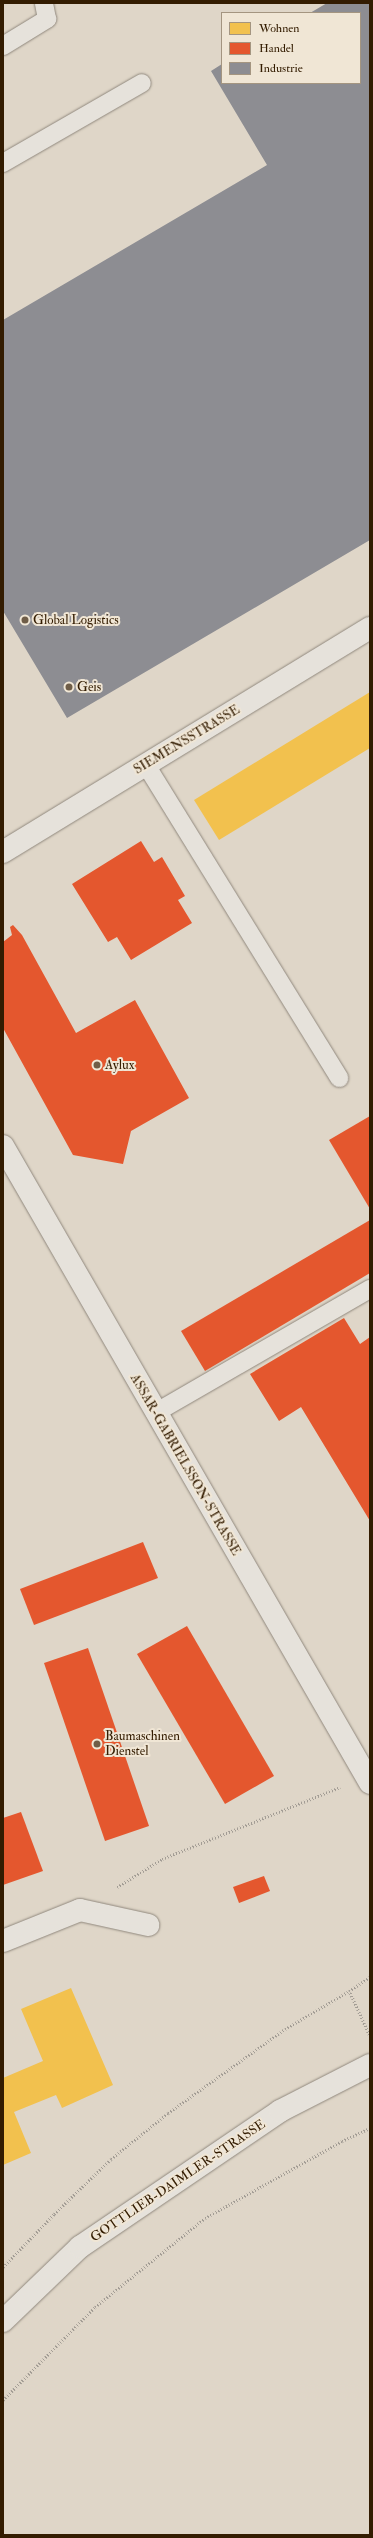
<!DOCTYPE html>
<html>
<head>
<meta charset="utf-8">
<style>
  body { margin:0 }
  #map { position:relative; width:373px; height:2538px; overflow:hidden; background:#dfd6c8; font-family:"IM FELL Double Pica",serif }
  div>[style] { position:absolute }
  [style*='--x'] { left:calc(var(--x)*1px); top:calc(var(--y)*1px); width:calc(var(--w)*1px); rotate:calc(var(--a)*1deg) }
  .homes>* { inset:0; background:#f2c14e }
  .shops>* { inset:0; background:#e4572e }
  .industry>* { inset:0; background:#8d8d92 }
  .path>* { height:2.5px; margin-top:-1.25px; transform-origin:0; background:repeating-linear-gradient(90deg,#a39d95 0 1px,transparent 0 3px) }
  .roads { filter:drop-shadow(0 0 1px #90887d) drop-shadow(0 0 1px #90887d) }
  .service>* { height:18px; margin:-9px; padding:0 9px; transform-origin:9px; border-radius:9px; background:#e6e2db }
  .minor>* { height:22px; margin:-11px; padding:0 11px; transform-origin:11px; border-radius:11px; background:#e6e2db }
  .tertiary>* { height:22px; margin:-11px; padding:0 11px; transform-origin:11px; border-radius:11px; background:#e6e2db }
  .dots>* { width:11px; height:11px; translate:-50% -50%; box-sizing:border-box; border:2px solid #f0e6d5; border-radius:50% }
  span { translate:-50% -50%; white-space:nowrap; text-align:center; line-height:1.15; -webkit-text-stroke:4px #f0e6d5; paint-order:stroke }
  .poi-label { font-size:13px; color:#331c01 }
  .left { translate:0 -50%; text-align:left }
  .street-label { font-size:13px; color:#331c01 }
  .frame { position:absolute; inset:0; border:4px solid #331c01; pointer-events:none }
  .legend { position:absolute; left:221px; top:12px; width:140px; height:72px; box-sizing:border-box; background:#f0e6d5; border:1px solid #a49580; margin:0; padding:5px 7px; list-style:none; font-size:12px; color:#331c01 }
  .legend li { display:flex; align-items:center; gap:8px; height:20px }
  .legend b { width:20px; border:1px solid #a49580 }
</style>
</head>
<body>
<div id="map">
  <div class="homes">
    <i style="clip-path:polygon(370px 692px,370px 748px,219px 840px,194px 800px)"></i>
    <i style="clip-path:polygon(71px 1988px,113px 2085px,62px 2108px,56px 2095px,14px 2112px,31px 2153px,3px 2165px,3px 2078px,43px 2061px,21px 2009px)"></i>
  </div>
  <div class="shops">
    <i style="clip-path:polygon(141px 841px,154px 862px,162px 857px,185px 896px,178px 900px,192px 923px,131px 960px,117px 937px,108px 942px,72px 884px)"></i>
    <i style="clip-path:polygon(13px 925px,22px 935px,76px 1033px,135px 1000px,189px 1098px,131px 1131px,123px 1164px,73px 1155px,3px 1028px,3px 942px,12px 935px,10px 927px)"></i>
    <i style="clip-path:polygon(370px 1116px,370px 1209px,329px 1140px)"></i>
    <i style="clip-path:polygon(370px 1220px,370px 1273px,205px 1371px,181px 1331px)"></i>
    <i style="clip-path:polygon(344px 1318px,360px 1344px,370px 1337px,370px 1521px,301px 1407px,279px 1421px,250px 1374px)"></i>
    <i style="clip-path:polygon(143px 1542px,158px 1578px,34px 1625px,20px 1589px)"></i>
    <i style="clip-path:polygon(187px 1626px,274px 1776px,225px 1804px,137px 1654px)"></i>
    <i style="clip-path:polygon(88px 1648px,149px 1826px,105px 1841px,44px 1663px)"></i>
    <i style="clip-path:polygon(21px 1812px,43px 1871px,3px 1885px,3px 1818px)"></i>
    <i style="clip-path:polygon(264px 1876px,270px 1891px,239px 1903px,233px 1887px)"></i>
  </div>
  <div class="industry">
    <i style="clip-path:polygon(327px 3px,370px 3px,370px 540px,67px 718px,3px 611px,3px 320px,267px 165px,211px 71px,222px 64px,222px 83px,360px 83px,360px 13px,310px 13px)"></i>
  </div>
  <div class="path">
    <i style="--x:117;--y:1887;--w:53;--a:-31.9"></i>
    <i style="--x:162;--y:1859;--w:192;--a:-22"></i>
    <i style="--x:369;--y:2035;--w:48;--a:-114.4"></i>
    <i style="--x:349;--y:1991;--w:25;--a:-34"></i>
    <i style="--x:3;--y:2267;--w:74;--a:-46.1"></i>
    <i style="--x:54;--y:2214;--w:79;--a:-44"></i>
    <i style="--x:111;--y:2159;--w:73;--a:-38.9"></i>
    <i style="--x:168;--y:2113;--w:144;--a:-35.7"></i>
    <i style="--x:285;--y:2029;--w:74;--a:-30.7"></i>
    <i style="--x:3;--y:2400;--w:131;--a:-45.3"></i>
    <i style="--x:95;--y:2307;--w:141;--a:-39"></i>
    <i style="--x:205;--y:2218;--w:157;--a:-29.3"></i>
    <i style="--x:342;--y:2141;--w:31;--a:-25"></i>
  </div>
  <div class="roads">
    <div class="service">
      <i style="--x:3;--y:46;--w:52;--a:-31.5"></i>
      <i style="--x:47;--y:19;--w:16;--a:-101"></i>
      <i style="--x:3;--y:163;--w:160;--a:-29.9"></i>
      <i style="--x:146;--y:765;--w:368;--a:58.3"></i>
      <i style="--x:155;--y:1413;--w:248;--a:-30"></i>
    </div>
    <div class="minor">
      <i style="--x:3;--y:852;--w:430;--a:-31.4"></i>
      <i style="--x:3;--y:1146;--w:735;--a:60.05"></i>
      <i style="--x:3;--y:1941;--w:83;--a:-21.9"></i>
      <i style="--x:80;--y:1910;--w:70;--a:12.4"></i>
    </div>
    <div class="tertiary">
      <i style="--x:3;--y:2321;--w:107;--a:-43.9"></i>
      <i style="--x:80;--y:2247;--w:242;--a:-34.2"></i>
      <i style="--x:280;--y:2111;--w:101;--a:-27.1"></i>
    </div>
  </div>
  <div class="dots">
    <i style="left:25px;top:620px;background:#6f5d47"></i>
    <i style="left:69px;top:687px;background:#6f5d47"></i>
    <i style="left:97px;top:1065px;background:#6f5d47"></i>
    <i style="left:97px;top:1744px;background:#6f5d47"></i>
  </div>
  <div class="poi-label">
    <span class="left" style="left:33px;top:620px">Global Logistics</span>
    <span class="left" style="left:77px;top:687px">Geis</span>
    <span class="left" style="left:105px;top:1065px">Aylux</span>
    <span class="left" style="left:105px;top:1744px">Baumaschinen<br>Dienstel</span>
  </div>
  <div class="street-label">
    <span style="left:187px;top:740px;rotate:-31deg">SIEMENSSTRASSE</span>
    <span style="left:185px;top:1465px;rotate:60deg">ASSAR-GABRIELSSON-STRASSE</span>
    <span style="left:178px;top:2181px;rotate:-34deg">GOTTLIEB-DAIMLER-STRASSE</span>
  </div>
  <div class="frame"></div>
  <ul class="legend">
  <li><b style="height:11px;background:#f2c14e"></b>Wohnen</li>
  <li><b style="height:11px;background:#e4572e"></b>Handel</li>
  <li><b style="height:11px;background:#8d8d92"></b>Industrie</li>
  </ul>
</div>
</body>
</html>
